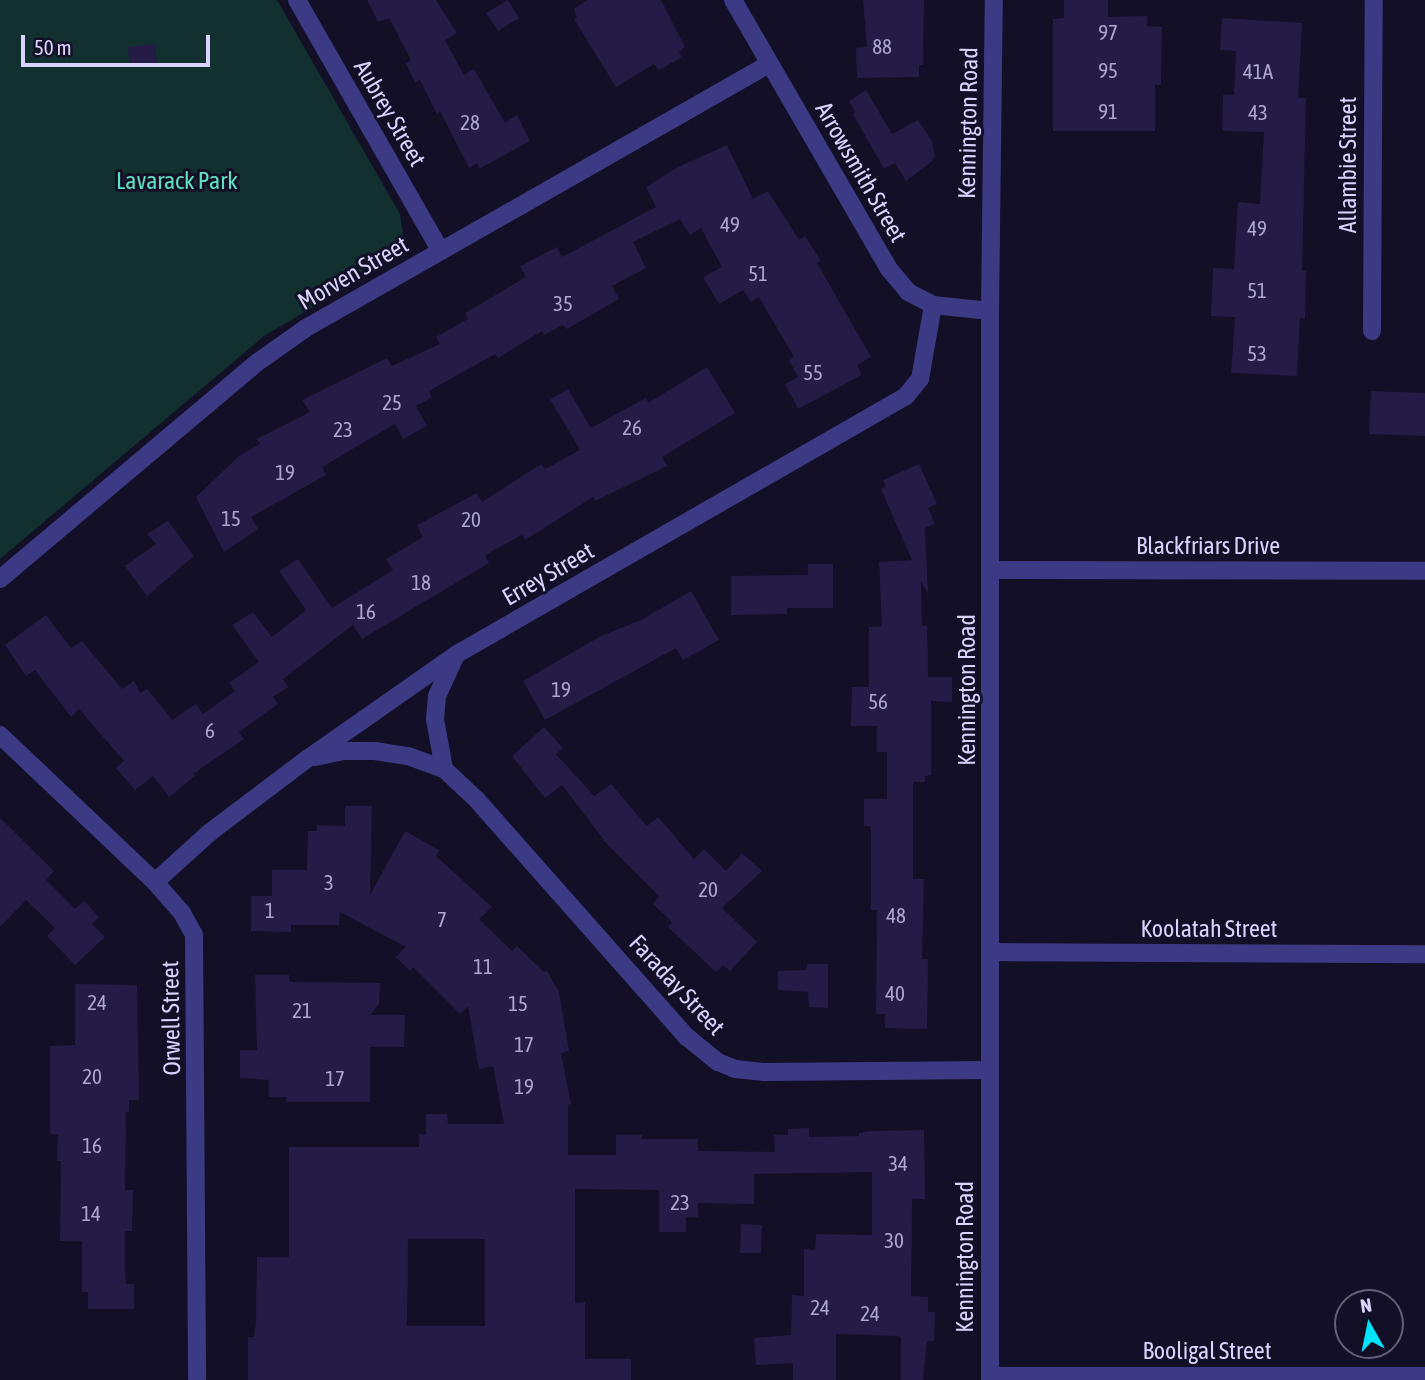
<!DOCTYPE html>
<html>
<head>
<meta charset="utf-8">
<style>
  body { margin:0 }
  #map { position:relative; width:1425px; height:1380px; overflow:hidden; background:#130f26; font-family:"Asap Condensed",sans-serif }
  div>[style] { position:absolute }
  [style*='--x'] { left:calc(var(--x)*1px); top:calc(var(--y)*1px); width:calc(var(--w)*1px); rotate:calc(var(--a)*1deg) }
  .green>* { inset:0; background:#12302f }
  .building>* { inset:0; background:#241b47 }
  .street>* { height:18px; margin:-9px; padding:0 9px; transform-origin:9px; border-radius:9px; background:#3d3a85 }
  span { translate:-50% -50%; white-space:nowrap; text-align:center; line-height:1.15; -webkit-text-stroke:6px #130f26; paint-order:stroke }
  .number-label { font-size:21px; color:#aca6d1 }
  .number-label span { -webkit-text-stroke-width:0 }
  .street-label { font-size:24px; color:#d9d4ff }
  .park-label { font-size:24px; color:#5fe0c0 }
  .north { position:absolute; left:1334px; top:1289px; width:70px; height:70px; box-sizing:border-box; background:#130f26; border:2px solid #625e7d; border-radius:50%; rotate:351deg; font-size:19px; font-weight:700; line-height:28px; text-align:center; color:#d9d4ff }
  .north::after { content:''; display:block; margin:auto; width:24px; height:32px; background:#00e5ff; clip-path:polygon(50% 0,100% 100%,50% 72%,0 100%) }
  .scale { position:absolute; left:21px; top:35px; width:189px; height:32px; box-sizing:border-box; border:4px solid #d9d4ff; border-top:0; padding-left:9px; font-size:21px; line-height:24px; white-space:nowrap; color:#d9d4ff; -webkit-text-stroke:5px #130f26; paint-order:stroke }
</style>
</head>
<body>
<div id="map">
  <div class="green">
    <i style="clip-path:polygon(0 0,277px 0,400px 214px,403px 234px,399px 250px,390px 262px,264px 336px,0 559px)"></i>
  </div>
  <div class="building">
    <i style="clip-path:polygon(367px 0,436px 0,457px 33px,445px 40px,464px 75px,474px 69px,505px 123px,517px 115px,530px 141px,479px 169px,477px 163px,469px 168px,440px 111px,437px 114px,420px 80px,415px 83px,406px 63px,411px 60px,389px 18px,378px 22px)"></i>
    <i style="clip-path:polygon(508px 0,519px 18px,498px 31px,486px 13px)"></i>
    <i style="clip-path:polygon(587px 0,661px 0,685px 47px,679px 52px,682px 57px,659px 70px,654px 64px,616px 87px,574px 19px,577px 18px,574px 9px)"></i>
    <i style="clip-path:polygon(863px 0,924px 0,923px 65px,919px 65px,919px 77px,857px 78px,856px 48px,867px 47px)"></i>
    <i style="clip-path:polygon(1064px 0,1108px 0,1108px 17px,1147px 16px,1147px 26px,1162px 27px,1161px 85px,1155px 85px,1155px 131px,1053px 131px,1053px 19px,1064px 18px)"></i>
    <i style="clip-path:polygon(1222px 18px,1302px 23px,1298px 98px,1306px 98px,1302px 271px,1306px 271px,1305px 319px,1300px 318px,1297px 376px,1231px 373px,1235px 317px,1211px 316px,1213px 268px,1234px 269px,1238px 202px,1260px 204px,1264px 132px,1222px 131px,1223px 95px,1234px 95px,1236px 51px,1220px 50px)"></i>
    <i style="clip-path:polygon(155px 44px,157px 65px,130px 67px,128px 47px)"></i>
    <i style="clip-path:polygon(866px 90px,892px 134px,918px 120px,932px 141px,935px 157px,931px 162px,906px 181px,895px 163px,884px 169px,853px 114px,855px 112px,849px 101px)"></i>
    <i style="clip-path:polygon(727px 145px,753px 199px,768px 191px,799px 240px,805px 236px,821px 261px,817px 263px,871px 357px,857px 365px,862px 375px,798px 409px,785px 384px,798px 377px,789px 360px,794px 357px,759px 297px,751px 302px,743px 290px,719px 304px,703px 277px,722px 267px,701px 228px,690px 235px,680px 219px,633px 242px,646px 268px,612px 286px,619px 299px,567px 329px,563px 325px,544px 335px,542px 331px,498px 358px,495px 354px,429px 391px,432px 397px,416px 406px,427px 426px,403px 439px,395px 424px,322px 467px,326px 475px,251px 517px,258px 529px,224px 552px,196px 497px,239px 456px,260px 444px,257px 439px,310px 412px,302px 400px,387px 358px,392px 366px,440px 344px,436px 337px,468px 319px,465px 313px,526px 277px,520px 266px,557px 247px,562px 257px,656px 207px,646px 187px,678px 167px)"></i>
    <i style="clip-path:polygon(707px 367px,735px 413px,662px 457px,667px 466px,595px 501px,593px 497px,525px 540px,522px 535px,485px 555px,489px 563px,362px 639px,353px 625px,283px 679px,288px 687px,273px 697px,278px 704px,239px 732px,244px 739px,193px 774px,195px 776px,169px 797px,153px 776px,135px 790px,116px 768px,124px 761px,79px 709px,71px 717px,35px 670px,26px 676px,5px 645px,46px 615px,71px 648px,82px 641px,122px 689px,134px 681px,140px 693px,147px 689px,172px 720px,196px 704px,203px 714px,235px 691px,229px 683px,259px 662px,232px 625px,253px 612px,272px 637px,306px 610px,279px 571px,298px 559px,332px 608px,393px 570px,386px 559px,423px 537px,417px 525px,477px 493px,482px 502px,541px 464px,545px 469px,580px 450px,550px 399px,568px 389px,591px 428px,646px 398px,648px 403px)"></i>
    <i style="clip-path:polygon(1371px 391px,1425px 393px,1425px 436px,1369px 434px)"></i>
    <i style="clip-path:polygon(919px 464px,937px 504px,928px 508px,935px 524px,925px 528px,928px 594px,921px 581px,922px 626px,927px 626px,928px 677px,952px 677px,952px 702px,931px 701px,931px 775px,925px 776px,925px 782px,913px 782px,913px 879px,924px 879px,922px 959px,928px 959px,927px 1029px,885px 1028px,885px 1014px,876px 1014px,877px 910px,871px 910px,871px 826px,864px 826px,864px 799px,887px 799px,887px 752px,877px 752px,877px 726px,851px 726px,852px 687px,869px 687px,869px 627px,882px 626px,879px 562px,912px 560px,881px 489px,886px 487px,883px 480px)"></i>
    <i style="clip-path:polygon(168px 521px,194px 556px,147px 596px,125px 566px,156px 544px,147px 534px)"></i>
    <i style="clip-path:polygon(808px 564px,833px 564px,833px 608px,787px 608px,787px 614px,731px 615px,731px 576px,808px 575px)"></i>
    <i style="clip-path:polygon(691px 591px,719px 640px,683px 660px,676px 648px,545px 720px,523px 681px,601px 636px,641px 620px)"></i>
    <i style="clip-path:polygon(544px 727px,563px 748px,556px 754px,594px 796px,611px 784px,647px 826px,658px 817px,694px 859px,704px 849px,726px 871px,742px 853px,762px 871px,722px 908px,757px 942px,730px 971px,723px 965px,716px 972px,668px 927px,672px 922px,653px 904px,659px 896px,607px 844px,562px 785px,545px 798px,512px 756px)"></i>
    <i style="clip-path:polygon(evenodd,345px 806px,372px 806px,370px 895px,405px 831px,439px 850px,436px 856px,492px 907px,479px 919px,512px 951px,517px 946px,544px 972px,547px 971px,559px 992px,569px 1051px,561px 1053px,571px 1104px,568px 1105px,568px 1155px,616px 1155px,616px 1135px,642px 1135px,642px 1139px,698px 1139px,698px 1151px,775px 1152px,774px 1135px,788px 1135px,788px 1129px,809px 1128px,809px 1137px,859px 1136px,859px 1133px,872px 1131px,924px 1130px,925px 1199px,912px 1199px,911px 1296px,928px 1297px,928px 1312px,935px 1312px,934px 1341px,927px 1341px,923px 1380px,901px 1380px,901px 1337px,897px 1336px,836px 1334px,836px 1380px,793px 1380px,793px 1363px,756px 1365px,754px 1338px,791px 1335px,792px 1295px,804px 1296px,804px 1249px,815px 1250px,816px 1234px,872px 1235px,872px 1172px,754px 1174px,754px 1204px,698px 1203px,698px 1217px,686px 1217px,686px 1232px,659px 1232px,659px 1190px,575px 1189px,575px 1303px,585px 1302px,585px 1359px,631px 1359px,631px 1380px,248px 1380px,248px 1337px,254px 1337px,256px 1322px,257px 1257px,289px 1257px,289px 1147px,419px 1147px,419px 1134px,426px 1135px,426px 1114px,447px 1114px,448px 1124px,504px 1124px,493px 1066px,479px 1069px,468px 1006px,460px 1014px,413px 967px,410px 971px,396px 957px,406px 947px,340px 912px,339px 925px,291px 925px,291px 932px,251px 931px,251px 896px,272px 896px,272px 870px,307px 870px,308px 831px,317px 831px,317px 825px,345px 826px,345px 806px,408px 1239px,485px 1239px,485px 1326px,407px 1326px,408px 1239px)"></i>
    <i style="clip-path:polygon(0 818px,54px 871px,46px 880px,75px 909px,84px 901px,99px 917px,92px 924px,105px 937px,75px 965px,47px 936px,55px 928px,26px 900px,0 927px)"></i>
    <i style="clip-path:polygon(807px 964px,828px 964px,828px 1008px,809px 1007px,808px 992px,778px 990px,778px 971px,806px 970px)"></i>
    <i style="clip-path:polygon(255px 975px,289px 975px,290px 982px,380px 983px,379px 1004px,370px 1015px,405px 1015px,404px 1047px,370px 1047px,370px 1102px,286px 1102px,286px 1097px,269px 1097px,269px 1080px,240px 1078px,240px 1050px,257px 1050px)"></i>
    <i style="clip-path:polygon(75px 984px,137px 985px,139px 1100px,129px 1100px,129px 1112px,126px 1112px,125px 1190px,133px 1190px,132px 1231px,125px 1231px,125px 1270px,126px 1284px,134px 1284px,134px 1309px,88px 1309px,88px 1292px,82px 1292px,82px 1241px,60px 1241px,61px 1161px,57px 1161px,58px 1135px,50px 1134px,50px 1046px,75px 1045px)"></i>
    <i style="clip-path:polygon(741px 1224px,762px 1225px,761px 1253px,740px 1253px)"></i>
  </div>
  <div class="street">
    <i style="--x:297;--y:0;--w:288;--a:60.2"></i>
    <i style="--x:733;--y:0;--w:311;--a:59.9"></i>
    <i style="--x:889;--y:269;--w:30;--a:50"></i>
    <i style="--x:908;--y:292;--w:28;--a:27"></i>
    <i style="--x:933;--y:305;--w:57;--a:6"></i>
    <i style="--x:1372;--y:331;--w:331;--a:-89.7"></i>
    <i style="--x:992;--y:570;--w:433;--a:0.1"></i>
    <i style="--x:0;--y:579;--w:337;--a:-40.1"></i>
    <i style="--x:258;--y:362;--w:59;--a:-35.3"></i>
    <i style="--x:306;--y:328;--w:533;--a:-29.69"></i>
    <i style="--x:0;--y:735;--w:214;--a:43.5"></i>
    <i style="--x:155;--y:882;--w:41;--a:48.9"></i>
    <i style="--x:182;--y:913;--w:25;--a:61"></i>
    <i style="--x:194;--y:935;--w:445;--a:89.6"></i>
    <i style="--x:315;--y:757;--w:30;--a:-12"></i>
    <i style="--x:344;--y:751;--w:31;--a:0"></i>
    <i style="--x:375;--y:751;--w:33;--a:9"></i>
    <i style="--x:408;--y:756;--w:38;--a:20"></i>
    <i style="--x:444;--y:769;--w:45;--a:43.2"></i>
    <i style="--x:477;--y:800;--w:317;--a:48.5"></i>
    <i style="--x:687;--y:1037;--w:40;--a:39"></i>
    <i style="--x:718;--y:1062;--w:18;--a:22"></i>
    <i style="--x:735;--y:1069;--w:30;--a:6"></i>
    <i style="--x:765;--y:1072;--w:225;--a:-0.5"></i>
    <i style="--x:444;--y:769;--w:51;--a:-100.2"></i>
    <i style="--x:435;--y:719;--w:23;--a:-85"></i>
    <i style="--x:437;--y:696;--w:43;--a:-65.2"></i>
    <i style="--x:155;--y:882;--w:73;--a:-42.2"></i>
    <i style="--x:209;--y:833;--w:123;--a:-37.1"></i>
    <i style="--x:307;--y:759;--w:183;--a:-35"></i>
    <i style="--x:457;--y:654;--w:518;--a:-29.88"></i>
    <i style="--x:906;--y:396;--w:22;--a:-51"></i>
    <i style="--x:920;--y:379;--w:75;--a:-80"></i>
    <i style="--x:992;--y:952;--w:433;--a:0.3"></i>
    <i style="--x:990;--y:1376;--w:435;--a:0"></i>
    <i style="--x:990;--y:1380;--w:1069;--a:-90"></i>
    <i style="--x:990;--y:311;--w:311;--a:-89.3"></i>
  </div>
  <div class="number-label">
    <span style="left:1108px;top:32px">97</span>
    <span style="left:882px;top:46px">88</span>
    <span style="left:1108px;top:70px">95</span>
    <span style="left:1258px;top:71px">41A</span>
    <span style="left:1108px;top:111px">91</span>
    <span style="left:1258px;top:112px">43</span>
    <span style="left:470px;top:122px">28</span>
    <span style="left:730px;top:224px">49</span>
    <span style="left:1257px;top:228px">49</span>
    <span style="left:758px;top:273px">51</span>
    <span style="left:1257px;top:290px">51</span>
    <span style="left:563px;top:303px">35</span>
    <span style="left:1257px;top:353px">53</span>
    <span style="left:813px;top:372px">55</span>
    <span style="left:392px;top:402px">25</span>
    <span style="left:632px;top:427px">26</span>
    <span style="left:343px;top:429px">23</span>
    <span style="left:285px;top:472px">19</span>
    <span style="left:231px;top:518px">15</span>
    <span style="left:471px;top:519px">20</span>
    <span style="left:421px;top:582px">18</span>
    <span style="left:366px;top:611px">16</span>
    <span style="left:561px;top:689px">19</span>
    <span style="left:878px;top:701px">56</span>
    <span style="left:210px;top:730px">6</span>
    <span style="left:329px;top:882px">3</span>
    <span style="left:708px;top:889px">20</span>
    <span style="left:270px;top:910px">1</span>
    <span style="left:896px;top:915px">48</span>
    <span style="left:442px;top:919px">7</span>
    <span style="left:483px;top:966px">11</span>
    <span style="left:895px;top:993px">40</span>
    <span style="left:97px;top:1002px">24</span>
    <span style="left:518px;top:1003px">15</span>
    <span style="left:302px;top:1010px">21</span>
    <span style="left:524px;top:1044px">17</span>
    <span style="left:92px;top:1076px">20</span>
    <span style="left:335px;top:1078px">17</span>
    <span style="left:524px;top:1086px">19</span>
    <span style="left:92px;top:1145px">16</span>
    <span style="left:898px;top:1163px">34</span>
    <span style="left:680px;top:1202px">23</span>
    <span style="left:91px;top:1213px">14</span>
    <span style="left:894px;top:1240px">30</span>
    <span style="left:820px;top:1307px">24</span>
    <span style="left:870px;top:1313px">24</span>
  </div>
  <div class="street-label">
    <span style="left:390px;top:113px;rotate:60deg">Aubrey Street</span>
    <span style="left:968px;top:123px;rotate:-89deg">Kennington Road</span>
    <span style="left:1348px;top:165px;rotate:-90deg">Allambie Street</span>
    <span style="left:861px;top:172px;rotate:60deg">Arrowsmith Street</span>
    <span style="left:353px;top:273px;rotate:-30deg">Morven Street</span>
    <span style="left:1208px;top:546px">Blackfriars Drive</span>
    <span style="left:548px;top:574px;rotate:-30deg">Errey Street</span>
    <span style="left:967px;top:690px;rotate:-90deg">Kennington Road</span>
    <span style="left:1209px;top:929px">Koolatah Street</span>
    <span style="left:677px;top:985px;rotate:47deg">Faraday Street</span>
    <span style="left:171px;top:1018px;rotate:-91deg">Orwell Street</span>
    <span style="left:965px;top:1257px;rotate:-90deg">Kennington Road</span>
    <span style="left:1207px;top:1351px">Booligal Street</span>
  </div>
  <div class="park-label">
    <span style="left:177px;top:181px">Lavarack Park</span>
  </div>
  <div class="north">N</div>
  <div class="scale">50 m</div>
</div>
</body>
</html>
